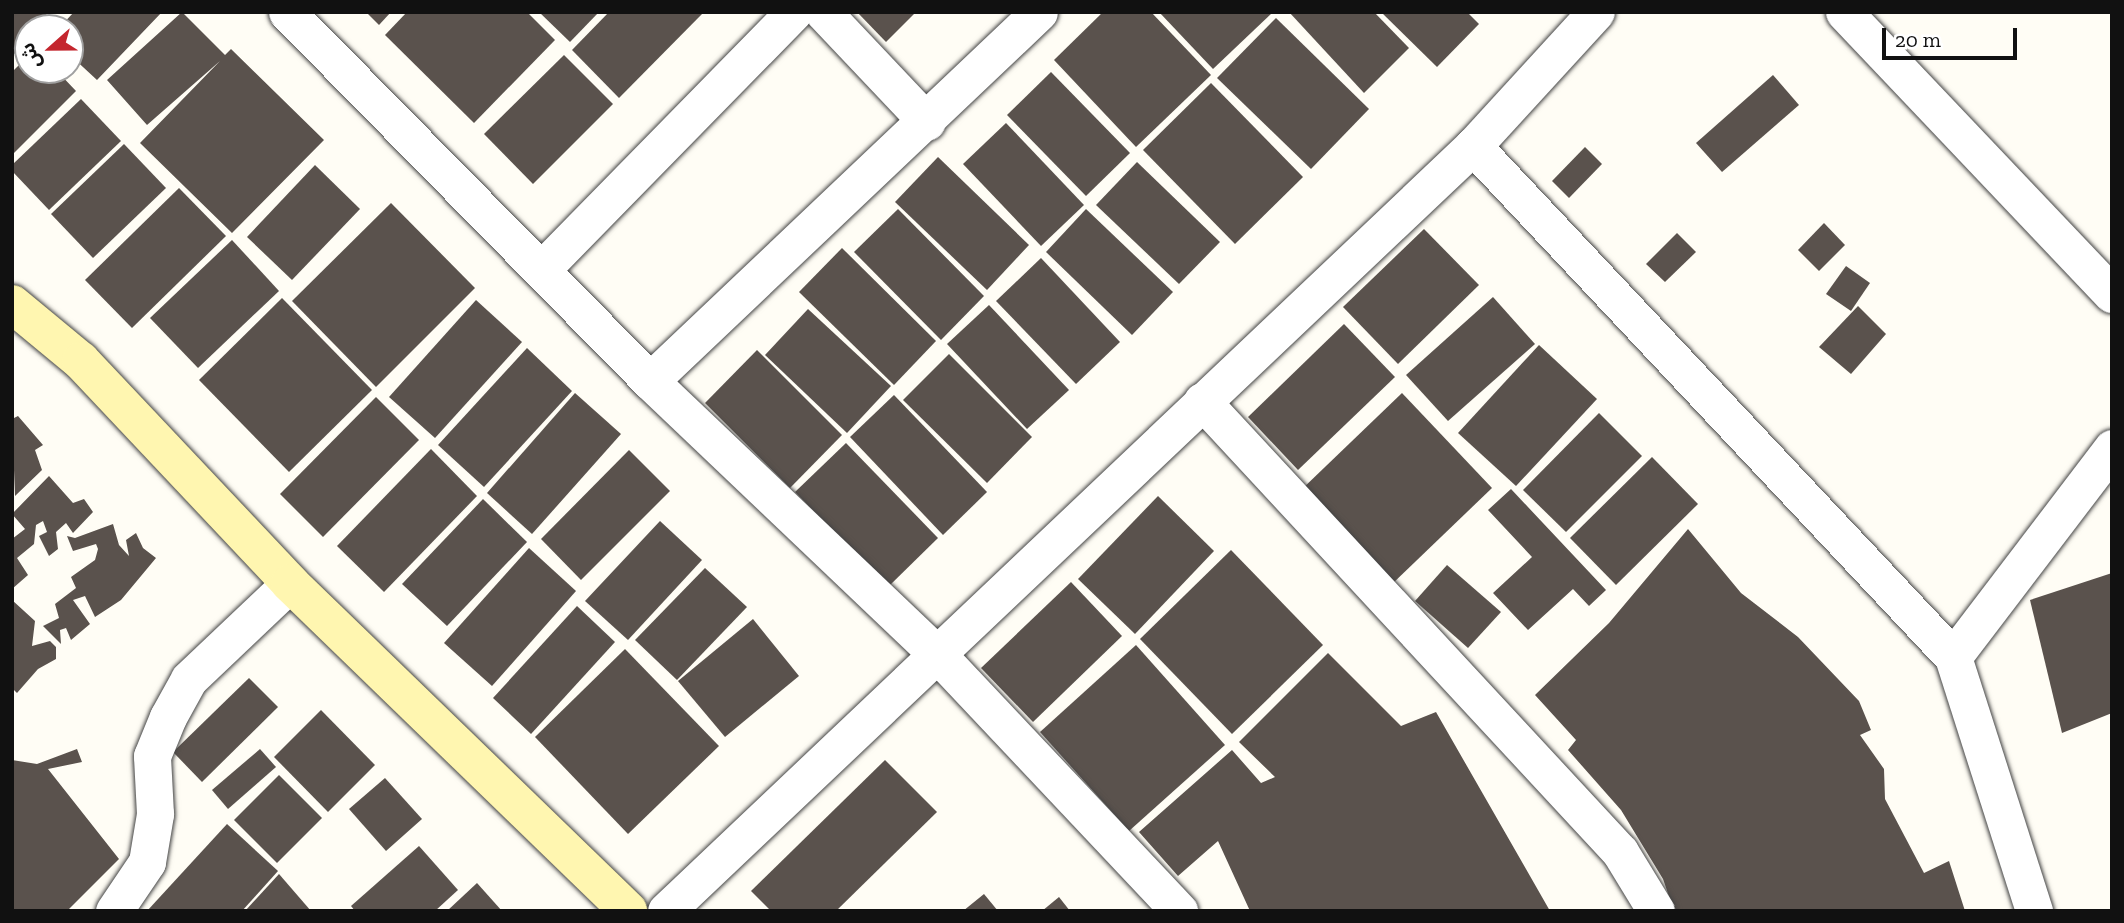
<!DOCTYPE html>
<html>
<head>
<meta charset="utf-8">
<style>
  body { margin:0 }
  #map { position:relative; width:2124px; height:923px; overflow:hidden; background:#fffdf5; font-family:"Zilla Slab","Noto Sans Arabic",serif }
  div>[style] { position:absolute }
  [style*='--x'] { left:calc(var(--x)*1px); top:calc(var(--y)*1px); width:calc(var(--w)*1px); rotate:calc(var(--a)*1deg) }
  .building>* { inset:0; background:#5a524d }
  .roads { filter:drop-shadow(0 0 2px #444) drop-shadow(0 0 2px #444) }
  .street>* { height:37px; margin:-18.5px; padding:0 18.5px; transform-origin:18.5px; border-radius:18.5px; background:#fff }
  .secondary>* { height:38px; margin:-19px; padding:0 19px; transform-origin:19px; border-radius:19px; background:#fff6b0 }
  span { translate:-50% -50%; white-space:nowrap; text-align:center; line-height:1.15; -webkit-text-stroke:7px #fff; paint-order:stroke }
  .frame { position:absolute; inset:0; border:14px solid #111; pointer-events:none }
  .north { position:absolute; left:14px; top:14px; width:70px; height:70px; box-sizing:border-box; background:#fff; border:2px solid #a0a0a0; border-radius:50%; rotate:249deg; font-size:19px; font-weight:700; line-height:28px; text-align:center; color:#111 }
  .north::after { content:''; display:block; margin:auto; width:24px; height:32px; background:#c4262e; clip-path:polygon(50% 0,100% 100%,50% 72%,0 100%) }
  .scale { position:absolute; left:1882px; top:28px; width:135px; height:32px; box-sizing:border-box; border:4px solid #111; border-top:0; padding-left:9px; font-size:21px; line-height:24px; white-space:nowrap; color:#111; -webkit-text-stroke:5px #fff; paint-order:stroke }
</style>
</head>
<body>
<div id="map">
  <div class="building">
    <i style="clip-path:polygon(12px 12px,44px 12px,51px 19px,41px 28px,28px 28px,28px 41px,12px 56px)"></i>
    <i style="clip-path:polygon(74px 12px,162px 12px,97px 80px,70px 55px,70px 28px,59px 28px)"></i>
    <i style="clip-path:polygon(182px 12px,225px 55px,231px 49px,324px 140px,232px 233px,140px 143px,220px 61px,147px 125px,107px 80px)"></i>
    <i style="clip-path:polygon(366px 12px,391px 12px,379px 25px)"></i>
    <i style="clip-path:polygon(407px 12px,527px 12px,555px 40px,474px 123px,385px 35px)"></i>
    <i style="clip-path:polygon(539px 12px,599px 12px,570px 42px)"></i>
    <i style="clip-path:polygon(609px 12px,704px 12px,619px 98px,572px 50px)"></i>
    <i style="clip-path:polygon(857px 12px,916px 12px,886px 42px)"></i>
    <i style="clip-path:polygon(1103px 12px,1151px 12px,1211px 75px,1136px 147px,1054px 60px)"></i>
    <i style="clip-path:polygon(1159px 12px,1273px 12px,1213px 69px)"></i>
    <i style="clip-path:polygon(1289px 12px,1374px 12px,1409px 48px,1364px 93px)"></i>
    <i style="clip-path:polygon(1381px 12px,1467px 12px,1479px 24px,1437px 67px)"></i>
    <i style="clip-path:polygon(1276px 18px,1369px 109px,1311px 169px,1217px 78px)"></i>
    <i style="clip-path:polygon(564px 55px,613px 104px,533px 184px,484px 134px)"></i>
    <i style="clip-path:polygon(28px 56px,28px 70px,56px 70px,76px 91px,12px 155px,12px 72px)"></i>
    <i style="clip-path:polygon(1051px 72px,1130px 153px,1086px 196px,1007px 115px)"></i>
    <i style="clip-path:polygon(1773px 75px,1799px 105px,1722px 172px,1696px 143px)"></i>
    <i style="clip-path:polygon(1211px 83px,1303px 177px,1235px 244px,1143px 150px)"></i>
    <i style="clip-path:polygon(81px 99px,121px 141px,49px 210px,12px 171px,12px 165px)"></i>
    <i style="clip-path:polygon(1006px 123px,1084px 205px,1041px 246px,963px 164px)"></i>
    <i style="clip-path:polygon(124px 144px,166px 188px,93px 258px,51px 214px)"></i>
    <i style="clip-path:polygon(1585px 147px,1602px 164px,1569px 198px,1552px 181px)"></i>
    <i style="clip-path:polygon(938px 157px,1029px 245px,987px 290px,895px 202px)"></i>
    <i style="clip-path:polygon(1137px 162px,1220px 242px,1179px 284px,1096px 205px)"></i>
    <i style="clip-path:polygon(315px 165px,360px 209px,292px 280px,247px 237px)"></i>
    <i style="clip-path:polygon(179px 188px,226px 236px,132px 328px,85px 280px)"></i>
    <i style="clip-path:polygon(391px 203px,475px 288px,376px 387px,292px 301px)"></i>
    <i style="clip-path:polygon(898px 209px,984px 296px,941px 340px,854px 252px)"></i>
    <i style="clip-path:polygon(1086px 209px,1173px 292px,1132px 335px,1046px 252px)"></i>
    <i style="clip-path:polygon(1824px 223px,1845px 245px,1819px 271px,1798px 250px)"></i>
    <i style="clip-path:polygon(1424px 229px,1479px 285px,1398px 364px,1343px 307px)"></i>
    <i style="clip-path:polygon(1677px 233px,1696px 252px,1665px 282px,1646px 264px)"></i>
    <i style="clip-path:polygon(232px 240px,279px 291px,198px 368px,150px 318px)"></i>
    <i style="clip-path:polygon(842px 248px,936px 341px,894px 385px,799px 292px)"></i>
    <i style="clip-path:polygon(1041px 258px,1120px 342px,1076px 384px,996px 301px)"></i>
    <i style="clip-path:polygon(1846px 266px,1870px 283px,1851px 311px,1826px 294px)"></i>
    <i style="clip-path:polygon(1493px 297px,1535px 344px,1448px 421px,1406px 375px)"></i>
    <i style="clip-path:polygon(282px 298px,372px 390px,289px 472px,199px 380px)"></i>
    <i style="clip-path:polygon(476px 300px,522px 342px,435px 438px,389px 397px)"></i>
    <i style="clip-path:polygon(989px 305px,1069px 390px,1027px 429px,947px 344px)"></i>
    <i style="clip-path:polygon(1858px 306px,1886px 334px,1851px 374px,1819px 347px)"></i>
    <i style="clip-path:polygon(808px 309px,891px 386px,847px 433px,765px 355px)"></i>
    <i style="clip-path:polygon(1344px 324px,1395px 377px,1298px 470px,1248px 417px)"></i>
    <i style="clip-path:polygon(1539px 345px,1597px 399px,1516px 486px,1458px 433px)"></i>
    <i style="clip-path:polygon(527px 348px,572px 391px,484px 487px,438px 445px)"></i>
    <i style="clip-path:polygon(757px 350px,842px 435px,790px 488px,705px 403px)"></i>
    <i style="clip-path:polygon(949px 354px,1032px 437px,987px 483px,903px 400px)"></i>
    <i style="clip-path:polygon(575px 393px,621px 434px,532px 534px,487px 493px)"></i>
    <i style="clip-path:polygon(1402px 393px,1492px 488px,1390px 586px,1300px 491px)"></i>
    <i style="clip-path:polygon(894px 395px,987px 492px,943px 535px,850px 437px)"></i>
    <i style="clip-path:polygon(376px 397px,419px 440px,323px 537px,280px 494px)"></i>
    <i style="clip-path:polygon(1599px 413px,1642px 456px,1566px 532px,1523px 490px)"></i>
    <i style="clip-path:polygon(18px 416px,43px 445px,35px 450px,42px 470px,15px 496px,12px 419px)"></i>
    <i style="clip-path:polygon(846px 443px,938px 538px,888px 587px,795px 492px)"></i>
    <i style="clip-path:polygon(431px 449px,477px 496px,384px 592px,337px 546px)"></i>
    <i style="clip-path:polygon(629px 450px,670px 491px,581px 580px,541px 539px)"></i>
    <i style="clip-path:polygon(1652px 457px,1698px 504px,1616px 585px,1570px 538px)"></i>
    <i style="clip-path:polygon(49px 476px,73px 503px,84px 499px,93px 512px,73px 533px,66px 523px,56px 532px,58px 549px,49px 556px,39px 536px,47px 532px,43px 521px,36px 525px,34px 544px,17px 558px,28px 575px,12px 589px,12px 539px,25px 529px,12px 514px)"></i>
    <i style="clip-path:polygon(1511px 489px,1606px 590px,1589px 606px,1573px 589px,1528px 630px,1493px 593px,1532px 557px,1488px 510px)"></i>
    <i style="clip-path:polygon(1158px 496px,1214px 551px,1135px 634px,1078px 579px)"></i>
    <i style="clip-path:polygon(483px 499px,527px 542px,447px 626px,402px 584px)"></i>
    <i style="clip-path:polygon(660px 521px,702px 560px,628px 640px,585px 601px)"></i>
    <i style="clip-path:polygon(113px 524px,119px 545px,129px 556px,126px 540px,136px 533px,143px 548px,156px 558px,121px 600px,95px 617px,85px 596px,73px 600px,90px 624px,71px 640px,66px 628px,60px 630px,61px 644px,43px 626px,59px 618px,55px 604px,76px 588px,71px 577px,95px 560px,98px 549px,96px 544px,73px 551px,67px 536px,75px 538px)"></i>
    <i style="clip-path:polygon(1688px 529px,1741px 593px,1798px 637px,1859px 701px,1871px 730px,1860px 735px,1884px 769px,1885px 799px,1924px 873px,1949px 861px,1965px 911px,1674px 911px,1663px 879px,1621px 810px,1568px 750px,1576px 740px,1535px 695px,1609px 623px)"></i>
    <i style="clip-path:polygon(529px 548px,576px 591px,492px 686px,444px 643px)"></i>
    <i style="clip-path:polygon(1231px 550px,1323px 645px,1232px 734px,1140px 639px)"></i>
    <i style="clip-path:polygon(1447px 565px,1501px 612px,1468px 648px,1415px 601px)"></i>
    <i style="clip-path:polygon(705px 568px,747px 607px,677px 680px,635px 640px)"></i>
    <i style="clip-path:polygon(2112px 573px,2112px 713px,2062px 733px,2030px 600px)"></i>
    <i style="clip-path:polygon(1071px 582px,1122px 636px,1033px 722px,981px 668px)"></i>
    <i style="clip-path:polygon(12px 600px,35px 621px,32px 646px,50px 641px,56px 647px,56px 659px,38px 669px,17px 693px,12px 688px)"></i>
    <i style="clip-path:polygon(577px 606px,615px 642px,531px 734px,493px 698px)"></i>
    <i style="clip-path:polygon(753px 619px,799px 676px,725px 737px,678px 681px)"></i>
    <i style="clip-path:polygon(1136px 645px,1225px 745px,1129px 831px,1040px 732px)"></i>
    <i style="clip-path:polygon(625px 649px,719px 746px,628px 834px,535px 737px)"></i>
    <i style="clip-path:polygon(1328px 653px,1401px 726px,1436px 712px,1550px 911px,1250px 911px,1218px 841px,1178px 876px,1139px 832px,1232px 750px,1261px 783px,1275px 777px,1239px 742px)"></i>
    <i style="clip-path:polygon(249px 678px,278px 707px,202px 782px,173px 752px)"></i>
    <i style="clip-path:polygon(321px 710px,375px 765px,328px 812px,274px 757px)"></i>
    <i style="clip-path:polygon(77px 749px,82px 762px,48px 769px,119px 859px,67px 911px,12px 911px,12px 760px,37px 764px)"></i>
    <i style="clip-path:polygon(260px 749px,276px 767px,228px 809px,212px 790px)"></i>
    <i style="clip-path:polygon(885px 760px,937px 812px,836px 911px,771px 911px,751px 891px)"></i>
    <i style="clip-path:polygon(279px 775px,322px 818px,277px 863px,234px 820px)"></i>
    <i style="clip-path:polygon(385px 778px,422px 819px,386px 851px,349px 809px)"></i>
    <i style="clip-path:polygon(227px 824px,278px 871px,242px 911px,147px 911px)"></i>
    <i style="clip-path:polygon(419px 846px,458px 890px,435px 911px,355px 911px,351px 906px)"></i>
    <i style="clip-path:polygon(279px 874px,311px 911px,245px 911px)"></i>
    <i style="clip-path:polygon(477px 883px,502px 911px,447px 911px)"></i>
    <i style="clip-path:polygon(984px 894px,998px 911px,963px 911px)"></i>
    <i style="clip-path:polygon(1059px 897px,1070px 911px,1042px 911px)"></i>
  </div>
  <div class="roads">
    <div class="street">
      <i style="--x:287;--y:12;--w:518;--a:45.47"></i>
      <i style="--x:650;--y:381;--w:398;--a:43.6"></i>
      <i style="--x:938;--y:655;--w:352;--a:46.7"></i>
      <i style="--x:823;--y:12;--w:151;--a:46.6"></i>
      <i style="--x:1844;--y:12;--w:389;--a:46.5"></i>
      <i style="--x:1473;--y:146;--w:701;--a:46.79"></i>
      <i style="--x:1953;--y:657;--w:267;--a:72.3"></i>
      <i style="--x:541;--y:270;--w:361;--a:-45.6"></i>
      <i style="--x:650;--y:381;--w:536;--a:-43.49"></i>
      <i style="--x:1202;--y:401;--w:615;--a:47.17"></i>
      <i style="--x:1620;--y:852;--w:69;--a:58.6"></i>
      <i style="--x:1953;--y:657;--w:263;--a:-52.7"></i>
      <i style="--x:114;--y:911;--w:59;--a:-56"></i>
      <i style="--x:147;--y:862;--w:49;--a:-80.5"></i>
      <i style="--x:155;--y:814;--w:58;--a:-93"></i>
      <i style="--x:152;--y:756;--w:42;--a:-67.7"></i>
      <i style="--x:168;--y:717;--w:43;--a:-61.1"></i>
      <i style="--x:189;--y:679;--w:139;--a:-43.5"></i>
      <i style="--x:666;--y:911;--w:1112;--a:-43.47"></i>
      <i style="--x:1473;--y:146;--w:182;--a:-47.5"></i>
    </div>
    <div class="secondary">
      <i style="--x:12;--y:304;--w:89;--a:39.6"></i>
      <i style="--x:81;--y:361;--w:305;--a:46.7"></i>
      <i style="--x:290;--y:583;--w:471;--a:44.1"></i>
    </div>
  </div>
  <div class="frame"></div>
  <div class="north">ش</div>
  <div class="scale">20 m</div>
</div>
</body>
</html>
